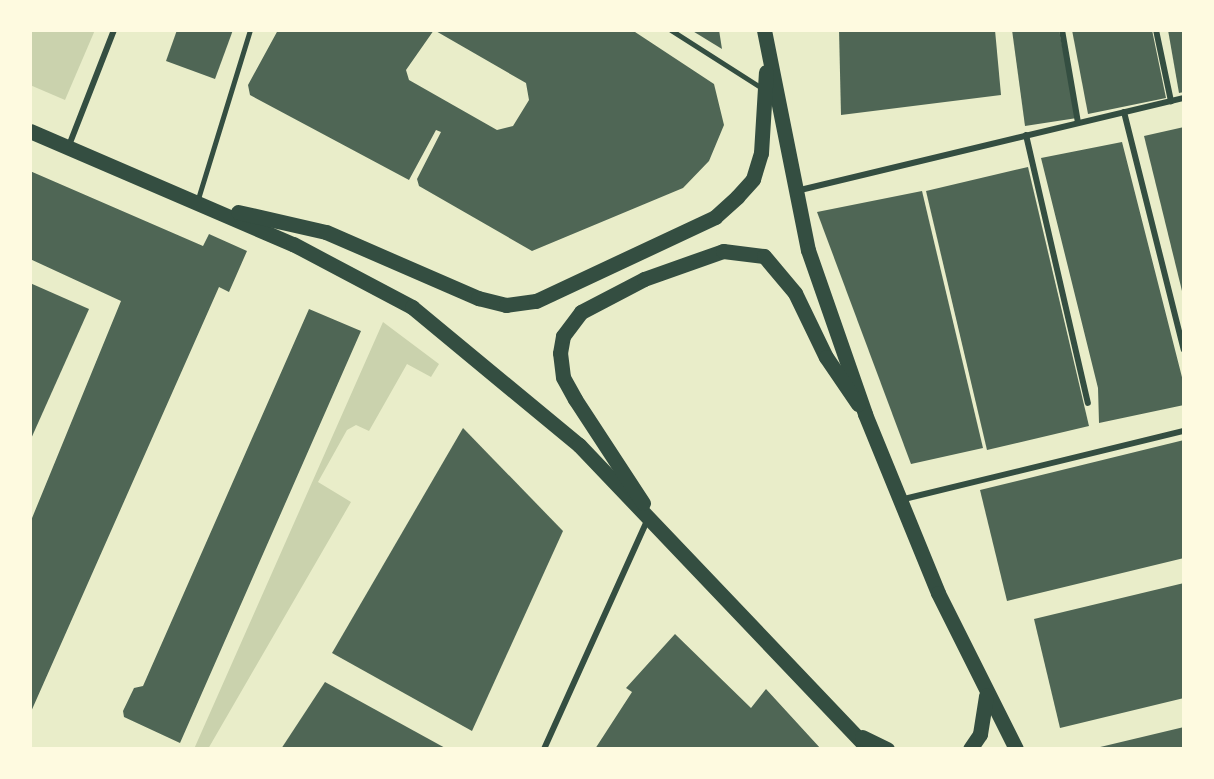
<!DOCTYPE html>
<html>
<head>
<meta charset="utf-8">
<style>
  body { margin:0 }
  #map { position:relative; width:1214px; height:779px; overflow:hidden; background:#e9edc9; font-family:Manrope,sans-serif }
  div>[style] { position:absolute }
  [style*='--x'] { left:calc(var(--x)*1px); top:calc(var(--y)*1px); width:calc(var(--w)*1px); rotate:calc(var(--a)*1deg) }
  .green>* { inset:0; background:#cad2ad }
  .building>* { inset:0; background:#4f6655 }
  .service>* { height:4.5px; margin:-2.25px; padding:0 2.25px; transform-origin:2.25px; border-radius:2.25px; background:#344e41 }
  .minor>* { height:6px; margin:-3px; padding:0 3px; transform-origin:3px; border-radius:3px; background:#344e41 }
  .primary>* { height:15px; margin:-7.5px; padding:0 7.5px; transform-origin:7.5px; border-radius:7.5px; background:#344e41 }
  span { translate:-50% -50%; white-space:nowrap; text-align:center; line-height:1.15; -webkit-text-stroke:6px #fefae0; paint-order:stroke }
  .frame { position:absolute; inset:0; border:32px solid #fefae0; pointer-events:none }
</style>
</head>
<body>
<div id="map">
  <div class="green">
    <i style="clip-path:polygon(30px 30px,95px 30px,65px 100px,30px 85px)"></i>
    <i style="clip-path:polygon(383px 322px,439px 364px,431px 377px,407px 364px,369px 431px,356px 425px,347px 430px,318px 482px,351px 502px,208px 749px,194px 749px)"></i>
  </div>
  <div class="building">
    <i style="clip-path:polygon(177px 30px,233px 30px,215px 79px,166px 61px)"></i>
    <i style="clip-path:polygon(evenodd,278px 30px,632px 30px,714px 84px,724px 125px,709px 161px,683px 188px,532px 251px,419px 186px,417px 179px,441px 132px,436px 130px,409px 180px,250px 95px,248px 85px,278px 30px,434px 30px,526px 83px,529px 100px,513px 126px,497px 130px,409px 80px,406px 70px,434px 30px)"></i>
    <i style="clip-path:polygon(691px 30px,719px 30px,722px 49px)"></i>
    <i style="clip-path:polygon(839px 30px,995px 30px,1001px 95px,841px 115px)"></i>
    <i style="clip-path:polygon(1012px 30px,1059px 30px,1077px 118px,1025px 126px)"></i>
    <i style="clip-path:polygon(1072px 30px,1152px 30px,1166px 98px,1088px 114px)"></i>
    <i style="clip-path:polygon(1168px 30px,1184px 30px,1184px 92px,1179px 93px)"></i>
    <i style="clip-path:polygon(1184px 127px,1184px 295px,1183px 295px,1144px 136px)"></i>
    <i style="clip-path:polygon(1122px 142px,1184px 385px,1184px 405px,1099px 423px,1098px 388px,1041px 158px)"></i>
    <i style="clip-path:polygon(1028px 167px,1089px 426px,987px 450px,926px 191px)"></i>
    <i style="clip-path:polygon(30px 171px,203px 246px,209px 234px,247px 251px,229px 292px,219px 287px,30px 714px,30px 523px,121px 301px,30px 259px)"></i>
    <i style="clip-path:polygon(922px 191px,983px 448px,911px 464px,817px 212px)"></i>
    <i style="clip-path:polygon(30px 283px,89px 309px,30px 441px)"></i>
    <i style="clip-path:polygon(309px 309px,361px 331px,180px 743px,124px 717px,123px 711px,134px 688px,143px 686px)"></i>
    <i style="clip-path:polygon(463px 428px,563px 531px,472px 731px,332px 653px)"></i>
    <i style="clip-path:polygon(1184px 440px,1184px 558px,1007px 601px,980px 490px)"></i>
    <i style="clip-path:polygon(1184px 583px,1184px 698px,1060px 728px,1034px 619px)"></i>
    <i style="clip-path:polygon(675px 634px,751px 708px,766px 689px,821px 749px,595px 749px,632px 692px,626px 688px)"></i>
    <i style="clip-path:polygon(325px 682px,447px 749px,281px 749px)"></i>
    <i style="clip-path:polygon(1184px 727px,1184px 749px,1096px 749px,1096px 748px)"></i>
  </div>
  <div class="service">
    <i style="--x:671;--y:30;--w:108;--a:32.5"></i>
    <i style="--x:198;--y:199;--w:177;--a:-72.9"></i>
  </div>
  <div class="minor">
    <i style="--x:1062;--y:30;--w:94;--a:80.2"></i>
    <i style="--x:1156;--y:30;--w:73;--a:78.1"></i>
    <i style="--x:1124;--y:112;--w:245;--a:75.9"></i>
    <i style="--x:1026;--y:135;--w:275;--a:77"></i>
    <i style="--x:68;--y:148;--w:127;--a:-68.7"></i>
    <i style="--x:796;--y:191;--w:399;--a:-13.5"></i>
    <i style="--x:900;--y:500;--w:292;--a:-13.7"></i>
    <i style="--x:544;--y:749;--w:252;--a:-65.7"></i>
  </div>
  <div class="primary">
    <i style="--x:764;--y:30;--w:224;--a:78.7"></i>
    <i style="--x:808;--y:250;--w:174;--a:70.8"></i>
    <i style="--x:865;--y:414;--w:193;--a:67.8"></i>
    <i style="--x:938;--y:593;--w:174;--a:63.4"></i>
    <i style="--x:30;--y:131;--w:286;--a:23.3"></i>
    <i style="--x:293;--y:244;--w:135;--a:27.9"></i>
    <i style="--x:412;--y:307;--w:217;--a:39.6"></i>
    <i style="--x:579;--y:445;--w:420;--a:46.4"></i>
    <i style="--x:238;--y:212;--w:90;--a:12.8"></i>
    <i style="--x:326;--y:232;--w:166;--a:23.5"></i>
    <i style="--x:478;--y:298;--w:29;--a:14"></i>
    <i style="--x:506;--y:305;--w:30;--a:-8"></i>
    <i style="--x:536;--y:301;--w:198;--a:-25.1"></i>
    <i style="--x:715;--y:217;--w:30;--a:-42"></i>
    <i style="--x:737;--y:197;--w:24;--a:-48"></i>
    <i style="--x:753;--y:179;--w:27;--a:-73"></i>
    <i style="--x:761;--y:153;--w:81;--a:-86.5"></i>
    <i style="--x:643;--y:503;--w:124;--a:-123.2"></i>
    <i style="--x:575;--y:399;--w:25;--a:-119"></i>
    <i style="--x:563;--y:377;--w:24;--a:-97"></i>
    <i style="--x:560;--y:353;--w:17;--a:-80"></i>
    <i style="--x:563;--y:336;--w:30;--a:-53"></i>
    <i style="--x:581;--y:312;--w:71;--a:-27.6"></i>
    <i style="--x:644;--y:279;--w:84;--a:-19.5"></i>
    <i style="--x:723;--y:251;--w:41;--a:7"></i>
    <i style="--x:764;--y:256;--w:48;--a:50"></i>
    <i style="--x:795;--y:293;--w:71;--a:64.2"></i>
    <i style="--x:826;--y:357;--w:57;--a:55.8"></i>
    <i style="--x:862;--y:737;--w:28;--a:26"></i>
    <i style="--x:970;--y:749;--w:18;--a:-56"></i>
    <i style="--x:980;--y:734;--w:39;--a:-81"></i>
  </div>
  <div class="frame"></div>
</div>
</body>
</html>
